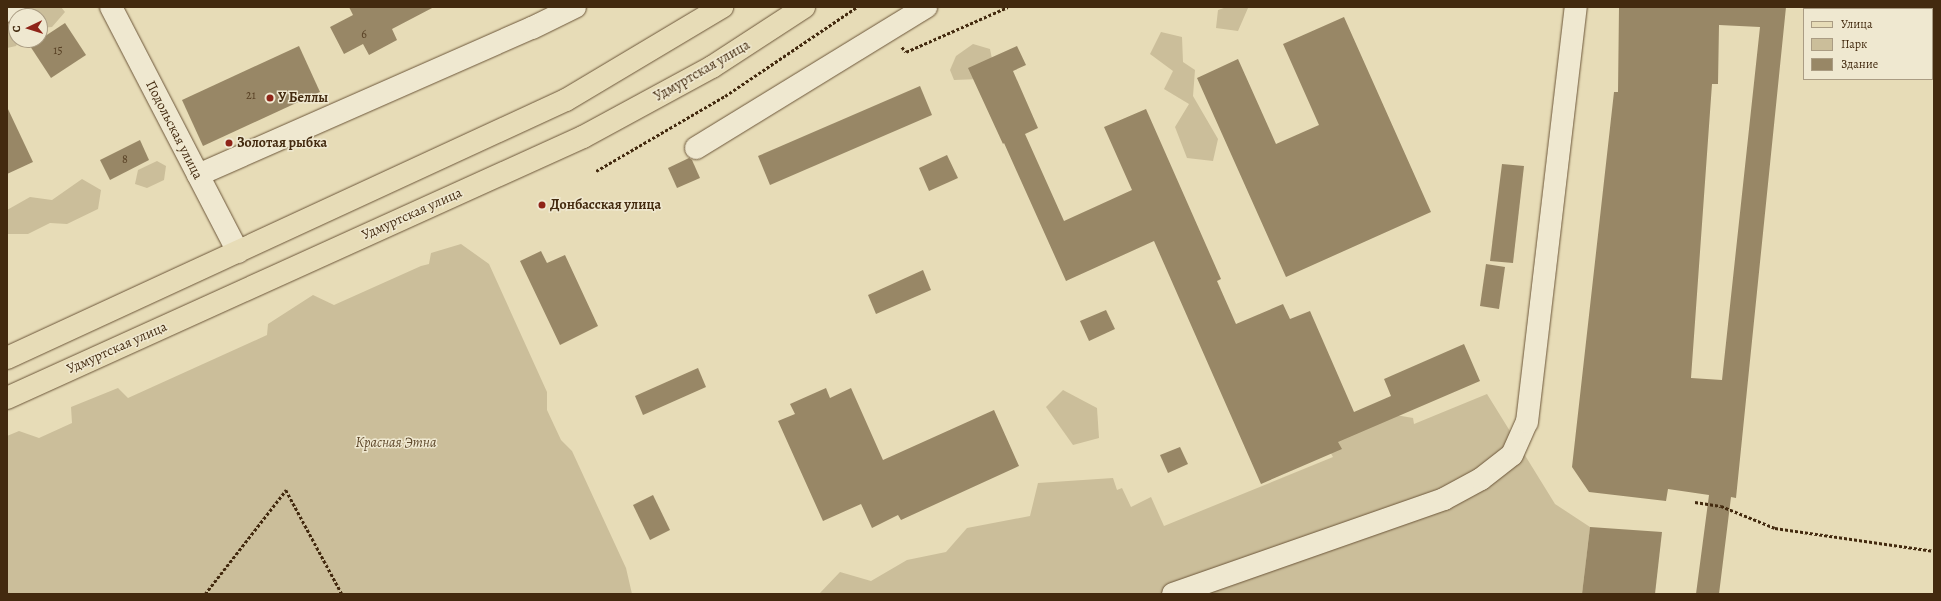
<!DOCTYPE html>
<html>
<head>
<meta charset="utf-8">
<style>
  body { margin:0 }
  #map { position:relative; width:1941px; height:601px; overflow:hidden; background:#e7dcb7; font-family:Alegreya,serif }
  div>[style] { position:absolute }
  [style*='--x'] { left:calc(var(--x)*1px); top:calc(var(--y)*1px); width:calc(var(--w)*1px); rotate:calc(var(--a)*1deg) }
  .green>* { inset:0; background:#cbbe9a }
  .building>* { inset:0; background:#988766 }
  .path>* { height:2.5px; margin-top:-1.25px; transform-origin:0; background:repeating-linear-gradient(90deg,#432a0f 0 3px,transparent 0 5px) }
  .roads { filter:drop-shadow(0 0 1px #6c5639) drop-shadow(0 0 1px #6c5639) }
  .minor>* { height:22px; margin:-11px; padding:0 11px; transform-origin:11px; border-radius:11px; background:#efe8d0 }
  .major>* { height:22px; margin:-11px; padding:0 11px; transform-origin:11px; border-radius:11px; background:#e7dcb7 }
  .dots>* { width:11px; height:11px; translate:-50% -50%; box-sizing:border-box; border:2px solid #efe8d0; border-radius:50% }
  span { translate:-50% -50%; white-space:nowrap; text-align:center; line-height:1.15; -webkit-text-stroke:3px #efe8d0; paint-order:stroke }
  .number-label { font-size:12px; color:#584125 }
  .number-label span { -webkit-text-stroke-width:0 }
  .street-label { font-size:14px; color:#432a0f }
  .poi-label { font-size:14px; color:#432a0f; font-weight:700 }
  .left { translate:0 -50%; text-align:left }
  .park-label { font-size:14px; color:#5e482b; font-style:italic }
  .frame { position:absolute; inset:0; border:8px solid #432a0f; pointer-events:none }
  .legend { position:absolute; left:1803px; top:8px; width:130px; height:72px; box-sizing:border-box; background:#efe8d0; border:1px solid #aa9c83; margin:0; padding:5px 7px; list-style:none; font-size:12px; color:#432a0f }
  .legend li { display:flex; align-items:center; gap:8px; height:20px }
  .legend b { width:20px; border:1px solid #aa9c83 }
  .north { position:absolute; left:8px; top:8px; width:40px; height:40px; box-sizing:border-box; background:#efe8d0; border:1px solid #aa9c83; border-radius:50%; rotate:266deg; font-size:11px; font-weight:700; line-height:16px; text-align:center; color:#432a0f }
  .north::after { content:''; display:block; margin:auto; width:14px; height:18px; background:#8f2418; clip-path:polygon(50% 0,100% 100%,50% 72%,0 100%) }
</style>
</head>
<body>
<div id="map">
  <div class="green">
    <i style="clip-path:polygon(35px 7px,61px 7px,65px 12px,52px 27px,40px 28px,40px 16px,16px 16px,16px 40px,19px 40px,16px 46px,7px 48px,7px 16px)"></i>
    <i style="clip-path:polygon(1227px 7px,1278px 7px,1248px 8px,1238px 31px,1216px 28px,1218px 10px)"></i>
    <i style="clip-path:polygon(1161px 32px,1182px 37px,1183px 62px,1195px 70px,1193px 96px,1218px 139px,1213px 161px,1187px 158px,1175px 127px,1189px 104px,1164px 89px,1173px 71px,1150px 54px)"></i>
    <i style="clip-path:polygon(973px 44px,990px 49px,993px 64px,980px 79px,954px 80px,950px 70px,956px 56px)"></i>
    <i style="clip-path:polygon(157px 161px,166px 166px,164px 180px,147px 188px,135px 184px,138px 170px)"></i>
    <i style="clip-path:polygon(82px 179px,101px 190px,98px 209px,67px 224px,50px 223px,28px 234px,7px 234px,7px 210px,30px 197px,52px 200px)"></i>
    <i style="clip-path:polygon(461px 244px,489px 264px,547px 392px,547px 410px,561px 440px,572px 451px,626px 568px,632px 594px,7px 594px,7px 436px,19px 431px,39px 438px,72px 423px,71px 407px,118px 388px,128px 398px,267px 335px,268px 324px,313px 295px,334px 305px,421px 266px,429px 264px,431px 253px)"></i>
    <i style="clip-path:polygon(1063px 390px,1097px 408px,1099px 438px,1073px 445px,1046px 407px)"></i>
    <i style="clip-path:polygon(1487px 394px,1555px 504px,1590px 527px,1582px 594px,819px 594px,840px 572px,871px 581px,907px 560px,946px 552px,967px 528px,1030px 516px,1038px 483px,1113px 478px,1117px 490px,1122px 488px,1131px 507px,1151px 497px,1164px 526px,1333px 457px,1328px 448px,1335px 435px,1390px 414px,1413px 418px,1414px 424px)"></i>
  </div>
  <div class="building">
    <i style="clip-path:polygon(349px 7px,434px 7px,392px 29px,397px 40px,369px 55px,363px 44px,344px 54px,330px 27px,353px 15px)"></i>
    <i style="clip-path:polygon(evenodd,1619px 7px,1786px 7px,1736px 498px,1731px 497px,1719px 594px,1696px 594px,1709px 495px,1668px 489px,1666px 501px,1589px 492px,1572px 467px,1614px 92px,1618px 92px,1619px 7px,1719px 25px,1760px 27px,1722px 380px,1691px 378px,1712px 84px,1718px 84px,1719px 25px)"></i>
    <i style="clip-path:polygon(1344px 17px,1431px 212px,1286px 277px,1197px 78px,1238px 59px,1276px 144px,1319px 125px,1283px 44px)"></i>
    <i style="clip-path:polygon(65px 23px,86px 55px,51px 78px,30px 46px)"></i>
    <i style="clip-path:polygon(299px 46px,320px 92px,203px 146px,182px 100px)"></i>
    <i style="clip-path:polygon(1017px 46px,1026px 65px,1013px 71px,1038px 128px,1025px 134px,1064px 221px,1132px 190px,1104px 127px,1146px 109px,1221px 279px,1217px 281px,1236px 324px,1283px 304px,1290px 319px,1310px 311px,1354px 412px,1391px 396px,1384px 379px,1464px 344px,1480px 381px,1338px 442px,1342px 449px,1261px 484px,1154px 241px,1066px 281px,1004px 143px,1003px 144px,968px 68px)"></i>
    <i style="clip-path:polygon(920px 86px,932px 115px,770px 185px,758px 156px)"></i>
    <i style="clip-path:polygon(7px 107px,33px 162px,7px 174px)"></i>
    <i style="clip-path:polygon(140px 140px,149px 160px,110px 180px,100px 160px)"></i>
    <i style="clip-path:polygon(947px 155px,958px 178px,929px 191px,919px 168px)"></i>
    <i style="clip-path:polygon(689px 158px,692px 160px,700px 178px,677px 188px,668px 168px)"></i>
    <i style="clip-path:polygon(1502px 164px,1524px 166px,1513px 263px,1490px 261px)"></i>
    <i style="clip-path:polygon(541px 251px,547px 263px,565px 255px,598px 326px,560px 345px,520px 261px)"></i>
    <i style="clip-path:polygon(1486px 264px,1505px 267px,1499px 309px,1480px 306px)"></i>
    <i style="clip-path:polygon(923px 270px,931px 290px,876px 314px,868px 295px)"></i>
    <i style="clip-path:polygon(1106px 310px,1115px 329px,1089px 341px,1080px 321px)"></i>
    <i style="clip-path:polygon(698px 368px,706px 387px,643px 415px,635px 396px)"></i>
    <i style="clip-path:polygon(826px 388px,830px 398px,851px 388px,883px 460px,994px 410px,1019px 466px,901px 520px,898px 515px,872px 528px,861px 504px,823px 521px,778px 421px,795px 414px,790px 404px)"></i>
    <i style="clip-path:polygon(1180px 447px,1188px 464px,1168px 473px,1160px 455px)"></i>
    <i style="clip-path:polygon(653px 495px,670px 530px,650px 540px,633px 505px)"></i>
    <i style="clip-path:polygon(1590px 527px,1662px 532px,1655px 594px,1582px 594px)"></i>
  </div>
  <div class="path">
    <i style="--x:902;--y:47;--w:6;--a:51"></i>
    <i style="--x:906;--y:52;--w:111;--a:-23.8"></i>
    <i style="--x:596;--y:171;--w:149;--a:-30.2"></i>
    <i style="--x:725;--y:96;--w:159;--a:-34"></i>
    <i style="--x:1695;--y:502;--w:26;--a:9"></i>
    <i style="--x:1721;--y:506;--w:58;--a:22.2"></i>
    <i style="--x:1775;--y:528;--w:161;--a:8.2"></i>
    <i style="--x:205;--y:594;--w:132;--a:-52.1"></i>
    <i style="--x:286;--y:490;--w:118;--a:61.7"></i>
  </div>
  <div class="roads">
    <div class="minor">
      <i style="--x:111;--y:7;--w:276;--a:62.6"></i>
      <i style="--x:7;--y:11;--w:8;--a:-30"></i>
      <i style="--x:696;--y:148;--w:270;--a:-31.5"></i>
      <i style="--x:198;--y:175;--w:365;--a:-23.8"></i>
      <i style="--x:532;--y:28;--w:48;--a:-26"></i>
      <i style="--x:1173;--y:594;--w:287;--a:-19.3"></i>
      <i style="--x:1444;--y:499;--w:42;--a:-28.4"></i>
      <i style="--x:1481;--y:479;--w:39;--a:-38"></i>
      <i style="--x:1512;--y:455;--w:36;--a:-66"></i>
      <i style="--x:1527;--y:422;--w:418;--a:-83.3"></i>
    </div>
    <div class="major">
      <i style="--x:7;--y:358;--w:616;--a:-24.78"></i>
      <i style="--x:566;--y:100;--w:182;--a:-30.8"></i>
      <i style="--x:7;--y:398;--w:632;--a:-24.38"></i>
      <i style="--x:583;--y:137;--w:147;--a:-28.5"></i>
      <i style="--x:712;--y:67;--w:110;--a:-33.1"></i>
    </div>
  </div>
  <div class="dots">
    <i style="left:270px;top:98px;background:#8f2418"></i>
    <i style="left:229px;top:143px;background:#8f2418"></i>
    <i style="left:542px;top:205px;background:#8f2418"></i>
  </div>
  <div class="number-label">
    <span style="left:364px;top:35px">6</span>
    <span style="left:58px;top:51px">15</span>
    <span style="left:251px;top:96px">21</span>
    <span style="left:125px;top:160px">8</span>
  </div>
  <div class="street-label">
    <span style="left:702px;top:71px;rotate:-30deg">Удмуртская улица</span>
    <span style="left:174px;top:130px;rotate:63deg">Подольская улица</span>
    <span style="left:412px;top:214px;rotate:-24deg">Удмуртская улица</span>
    <span style="left:117px;top:348px;rotate:-24deg">Удмуртская улица</span>
  </div>
  <div class="poi-label">
    <span class="left" style="left:278px;top:98px">У Беллы</span>
    <span class="left" style="left:237px;top:143px">Золотая рыбка</span>
    <span class="left" style="left:550px;top:205px">Донбасская улица</span>
  </div>
  <div class="park-label">
    <span style="left:396px;top:443px">Красная Этна</span>
  </div>
  <div class="frame"></div>
  <ul class="legend">
  <li><b style="height:5px;background:#e7dcb7"></b>Улица</li>
  <li><b style="height:11px;background:#cbbe9a"></b>Парк</li>
  <li><b style="height:11px;background:#988766"></b>Здание</li>
  </ul>
  <div class="north">С</div>
</div>
</body>
</html>
